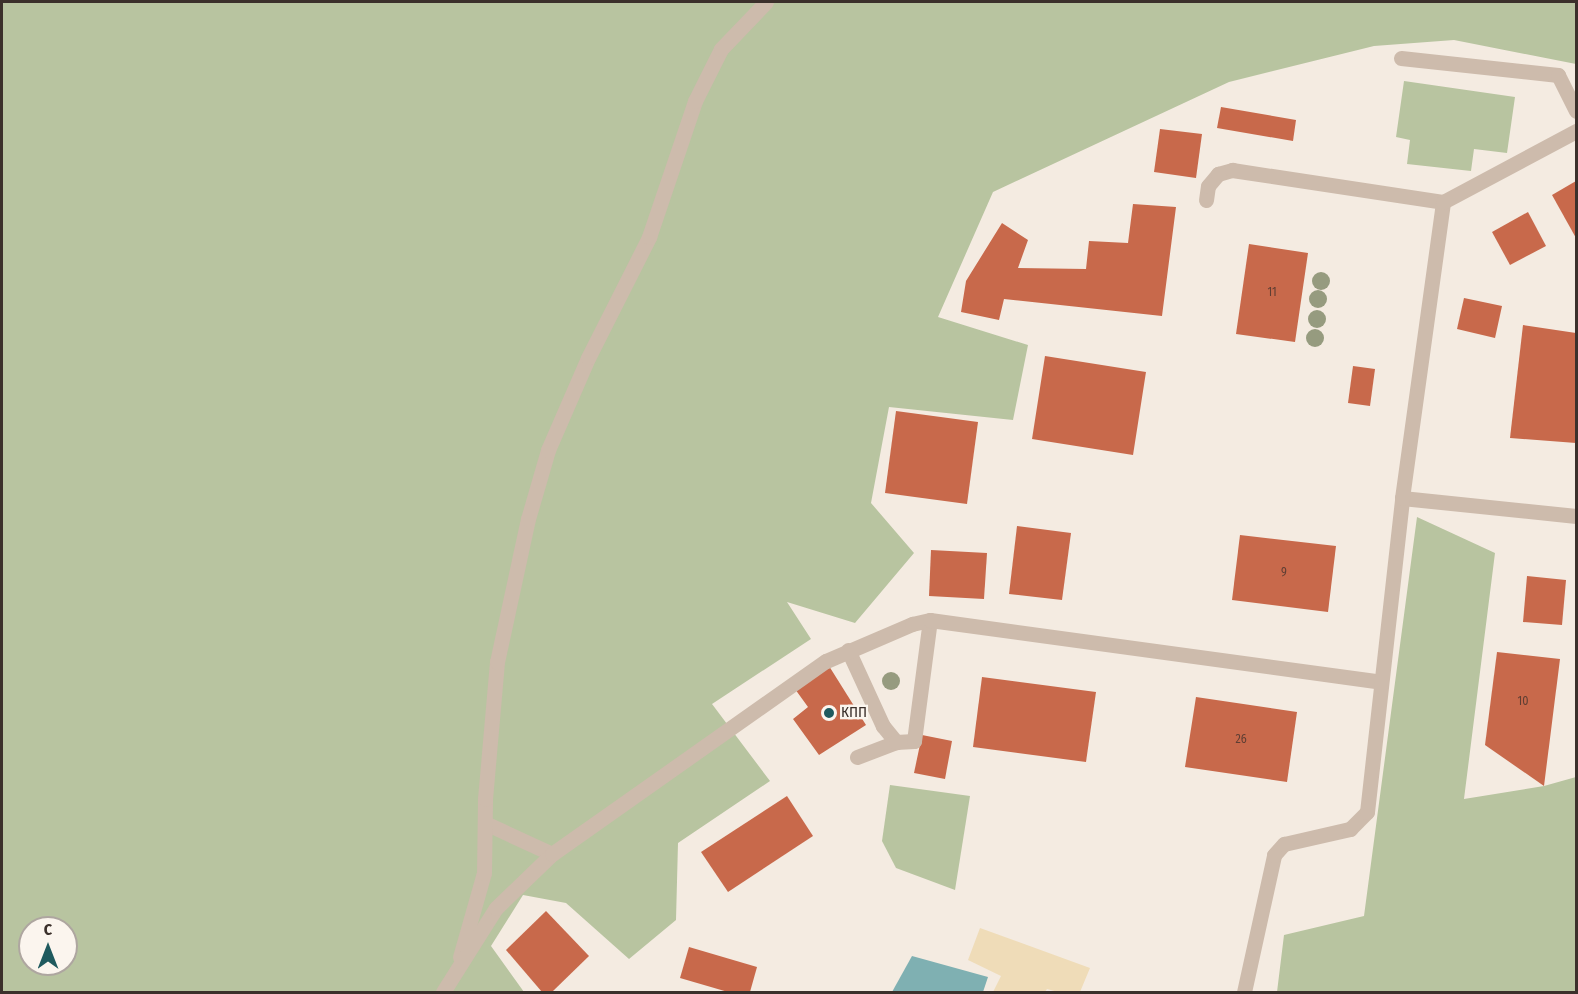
<!DOCTYPE html>
<html>
<head>
<meta charset="utf-8">
<style>
  body { margin:0 }
  #map { position:relative; width:1578px; height:994px; overflow:hidden; background:#f4ebe1; font-family:"Fira Sans Condensed",sans-serif }
  div>[style] { position:absolute }
  [style*='--x'] { left:calc(var(--x)*1px); top:calc(var(--y)*1px); width:calc(var(--w)*1px); rotate:calc(var(--a)*1deg) }
  .green>* { inset:0; background:#b8c4a0 }
  .sand>* { inset:0; background:#efdcb8 }
  .water>* { inset:0; background:#7fb0b2 }
  .building>* { inset:0; background:#c8694b }
  .minor>* { height:15px; margin:-7.5px; padding:0 7.5px; transform-origin:7.5px; border-radius:7.5px; background:#cdbbac }
  .trees>* { width:18px; height:18px; margin:-9px; border-radius:50%; background:#969b7f }
  .dots>* { width:16px; height:16px; translate:-50% -50%; box-sizing:border-box; border:3px solid #fbf5ee; border-radius:50% }
  span { translate:-50% -50%; white-space:nowrap; text-align:center; line-height:1.15; -webkit-text-stroke:4.5px #fbf5ee; paint-order:stroke }
  .number-label { font-size:12px; color:#5e3e33 }
  .number-label span { -webkit-text-stroke-width:0 }
  .poi-label { font-size:15px; color:#3b302b }
  .left { translate:0 -50%; text-align:left }
  .frame { position:absolute; inset:0; border:3px solid #3b302b; pointer-events:none }
  .north { position:absolute; left:18px; top:916px; width:60px; height:60px; box-sizing:border-box; background:#fbf5ee; border:2px solid #aea6a0; border-radius:50%; rotate:0deg; font-size:16px; font-weight:700; line-height:24px; text-align:center; color:#3b302b }
  .north::after { content:''; display:block; margin:auto; width:21px; height:27px; background:#1f5a5e; clip-path:polygon(50% 0,100% 100%,50% 72%,0 100%) }
</style>
</head>
<body>
<div id="map">
  <div class="green">
    <i style="clip-path:polygon(evenodd,2px 2px,1576px 2px,1576px 64px,1454px 40px,1374px 46px,1229px 82px,993px 192px,938px 317px,1028px 345px,1013px 420px,889px 407px,871px 503px,914px 553px,855px 623px,787px 602px,811px 639px,712px 704px,770px 781px,678px 843px,676px 920px,629px 959px,566px 903px,523px 895px,491px 946px,524px 992px,2px 992px,2px 2px,30px 928px,66px 928px,66px 964px,30px 964px,30px 928px)"></i>
    <i style="clip-path:polygon(1404px 81px,1515px 97px,1507px 153px,1474px 149px,1471px 171px,1407px 164px,1410px 140px,1396px 137px)"></i>
    <i style="clip-path:polygon(1417px 517px,1495px 553px,1464px 799px,1544px 786px,1576px 777px,1576px 992px,1277px 992px,1284px 935px,1364px 916px)"></i>
    <i style="clip-path:polygon(890px 785px,970px 796px,955px 890px,896px 868px,882px 841px)"></i>
  </div>
  <div class="sand">
    <i style="clip-path:polygon(980px 928px,1090px 968px,1080px 992px,1058px 992px,1047px 989px,1045px 992px,993px 992px,1001px 976px,968px 960px)"></i>
  </div>
  <div class="water">
    <i style="clip-path:polygon(912px 956px,988px 977px,983px 992px,892px 992px)"></i>
  </div>
  <div class="building">
    <i style="clip-path:polygon(1221px 107px,1296px 120px,1293px 141px,1217px 128px)"></i>
    <i style="clip-path:polygon(1160px 129px,1202px 134px,1196px 178px,1154px 172px)"></i>
    <i style="clip-path:polygon(1576px 181px,1576px 238px,1552px 195px)"></i>
    <i style="clip-path:polygon(1133px 204px,1176px 207px,1162px 316px,1004px 299px,999px 320px,961px 312px,966px 281px,1002px 223px,1028px 240px,1018px 268px,1086px 269px,1089px 241px,1128px 243px)"></i>
    <i style="clip-path:polygon(1528px 212px,1546px 246px,1510px 265px,1492px 232px)"></i>
    <i style="clip-path:polygon(1249px 244px,1308px 253px,1295px 342px,1236px 334px)"></i>
    <i style="clip-path:polygon(1464px 298px,1502px 306px,1495px 338px,1457px 329px)"></i>
    <i style="clip-path:polygon(1523px 325px,1576px 333px,1576px 443px,1510px 438px)"></i>
    <i style="clip-path:polygon(1045px 356px,1146px 372px,1133px 455px,1032px 439px)"></i>
    <i style="clip-path:polygon(1353px 366px,1375px 369px,1370px 406px,1348px 403px)"></i>
    <i style="clip-path:polygon(896px 411px,978px 422px,967px 504px,885px 493px)"></i>
    <i style="clip-path:polygon(1017px 526px,1071px 533px,1062px 600px,1009px 594px)"></i>
    <i style="clip-path:polygon(1240px 535px,1336px 546px,1328px 612px,1232px 600px)"></i>
    <i style="clip-path:polygon(931px 550px,987px 553px,984px 599px,929px 596px)"></i>
    <i style="clip-path:polygon(1527px 576px,1566px 580px,1562px 625px,1523px 622px)"></i>
    <i style="clip-path:polygon(1497px 652px,1560px 659px,1544px 786px,1485px 745px)"></i>
    <i style="clip-path:polygon(829px 666px,866px 725px,819px 755px,793px 719px,808px 707px,795px 689px)"></i>
    <i style="clip-path:polygon(982px 677px,1096px 692px,1086px 762px,973px 747px)"></i>
    <i style="clip-path:polygon(1196px 697px,1297px 712px,1287px 782px,1185px 767px)"></i>
    <i style="clip-path:polygon(922px 735px,952px 741px,945px 779px,914px 773px)"></i>
    <i style="clip-path:polygon(787px 796px,813px 836px,728px 892px,701px 852px)"></i>
    <i style="clip-path:polygon(546px 911px,589px 956px,552px 992px,542px 992px,506px 950px)"></i>
    <i style="clip-path:polygon(689px 947px,757px 967px,750px 992px,728px 992px,680px 978px)"></i>
  </div>
  <div class="minor">
    <i style="--x:1401;--y:58;--w:158;--a:6.2"></i>
    <i style="--x:1558;--y:75;--w:40;--a:63.4"></i>
    <i style="--x:1206;--y:200;--w:14;--a:-82"></i>
    <i style="--x:1208;--y:186;--w:16;--a:-50"></i>
    <i style="--x:1218;--y:174;--w:15;--a:-16"></i>
    <i style="--x:1232;--y:170;--w:213;--a:8.6"></i>
    <i style="--x:1402;--y:498;--w:175;--a:5.9"></i>
    <i style="--x:848;--y:650;--w:84;--a:65.3"></i>
    <i style="--x:883;--y:726;--w:21;--a:51"></i>
    <i style="--x:857;--y:757;--w:42;--a:-21"></i>
    <i style="--x:896;--y:742;--w:18;--a:-3"></i>
    <i style="--x:914;--y:741;--w:122;--a:-82.5"></i>
    <i style="--x:485;--y:823;--w:74;--a:24.8"></i>
    <i style="--x:460;--y:957;--w:87;--a:-74.1"></i>
    <i style="--x:484;--y:873;--w:74;--a:-89.2"></i>
    <i style="--x:485;--y:799;--w:138;--a:-85"></i>
    <i style="--x:497;--y:662;--w:146;--a:-77.8"></i>
    <i style="--x:528;--y:519;--w:72;--a:-73.8"></i>
    <i style="--x:548;--y:450;--w:100;--a:-66.5"></i>
    <i style="--x:588;--y:358;--w:136;--a:-63.2"></i>
    <i style="--x:649;--y:237;--w:144;--a:-71.3"></i>
    <i style="--x:695;--y:101;--w:58;--a:-63.4"></i>
    <i style="--x:721;--y:49;--w:65;--a:-46.2"></i>
    <i style="--x:443;--y:992;--w:99;--a:-57.8"></i>
    <i style="--x:496;--y:908;--w:78;--a:-44"></i>
    <i style="--x:552;--y:854;--w:335;--a:-35.2"></i>
    <i style="--x:826;--y:661;--w:94;--a:-23.3"></i>
    <i style="--x:912;--y:624;--w:18;--a:-13"></i>
    <i style="--x:930;--y:620;--w:455;--a:7.8"></i>
    <i style="--x:1244;--y:992;--w:140;--a:-77.6"></i>
    <i style="--x:1274;--y:855;--w:15;--a:-48"></i>
    <i style="--x:1284;--y:844;--w:68;--a:-12.8"></i>
    <i style="--x:1350;--y:829;--w:24;--a:-45"></i>
    <i style="--x:1367;--y:812;--w:316;--a:-83.6"></i>
    <i style="--x:1402;--y:498;--w:299;--a:-82.1"></i>
    <i style="--x:1443;--y:202;--w:151;--a:-28.1"></i>
  </div>
  <div class="trees">
    <i style="left:1321px;top:281px"></i>
    <i style="left:1318px;top:299px"></i>
    <i style="left:1317px;top:319px"></i>
    <i style="left:1315px;top:338px"></i>
    <i style="left:891px;top:681px"></i>
  </div>
  <div class="dots">
    <i style="left:829px;top:713px;background:#1f5a5e"></i>
  </div>
  <div class="number-label">
    <span style="left:1272px;top:293px">11</span>
    <span style="left:1284px;top:573px">9</span>
    <span style="left:1523px;top:702px">10</span>
    <span style="left:1241px;top:740px">26</span>
  </div>
  <div class="poi-label">
    <span class="left" style="left:841px;top:713px">КПП</span>
  </div>
  <div class="frame"></div>
  <div class="north">С</div>
</div>
</body>
</html>
